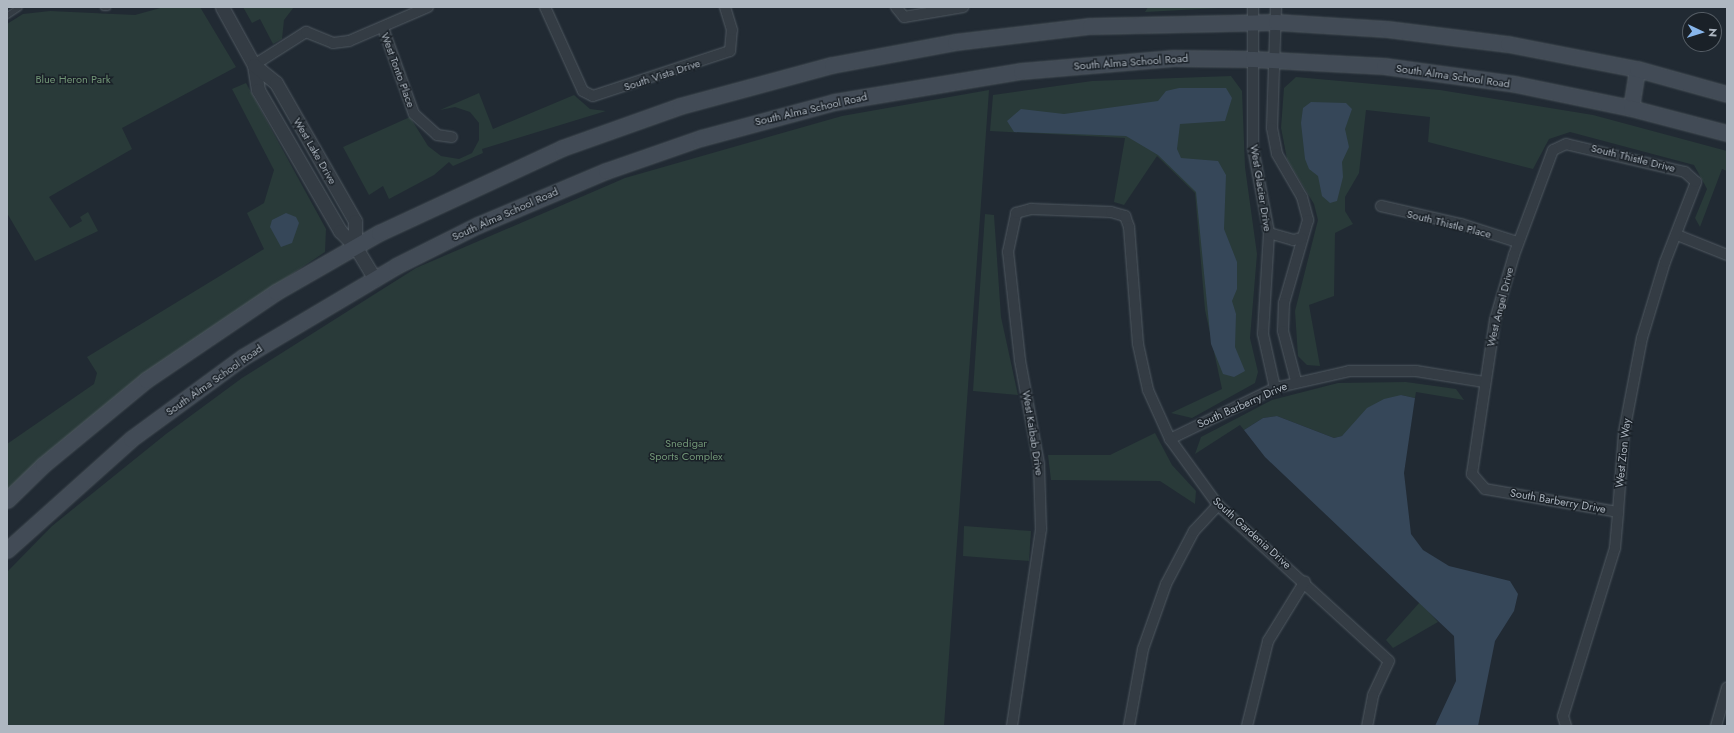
<!DOCTYPE html>
<html>
<head>
<meta charset="utf-8">
<style>
  body { margin:0 }
  #map { position:relative; width:1734px; height:733px; overflow:hidden; background:#212a33; font-family:Jost,sans-serif }
  div>[style] { position:absolute }
  [style*='--x'] { left:calc(var(--x)*1px); top:calc(var(--y)*1px); width:calc(var(--w)*1px); rotate:calc(var(--a)*1deg) }
  .green>* { inset:0; background:#293a39 }
  .water>* { inset:0; background:#364759 }
  .roads { filter:drop-shadow(0 0 1px #515a62) drop-shadow(0 0 1px #515a62) }
  .service>* { height:5px; margin:-2.5px; padding:0 2.5px; transform-origin:2.5px; border-radius:2.5px; background:#343c44 }
  .minor>* { height:10px; margin:-5px; padding:0 5px; transform-origin:5px; border-radius:5px; background:#343c44 }
  .tertiary>* { height:13px; margin:-6.5px; padding:0 6.5px; transform-origin:6.5px; border-radius:6.5px; background:#343c44 }
  .secondary>* { height:15px; margin:-7.5px; padding:0 7.5px; transform-origin:7.5px; border-radius:7.5px; background:#424b56 }
  span { translate:-50% -50%; white-space:nowrap; text-align:center; line-height:1.15; -webkit-text-stroke:3px #1a2128; paint-order:stroke }
  .street-label { font-size:11px; color:#aeb7c1 }
  .park-label { font-size:11px; color:#709475 }
  .frame { position:absolute; inset:0; border:8px solid #aeb7c1; pointer-events:none }
  .north { position:absolute; left:1682px; top:12px; width:40px; height:40px; box-sizing:border-box; background:#1a2128; border:1px solid #555d65; border-radius:50%; rotate:94deg; font-size:11px; font-weight:700; line-height:16px; text-align:center; color:#aeb7c1 }
  .north::after { content:''; display:block; margin:auto; width:14px; height:18px; background:#88b6eb; clip-path:polygon(50% 0,100% 100%,50% 72%,0 100%) }
</style>
</head>
<body>
<div id="map">
  <div class="green">
    <i style="clip-path:polygon(164px 7px,200px 7px,236px 67px,122px 128px,132px 149px,49px 197px,70px 228px,82px 221px,80px 217px,88px 212px,98px 231px,35px 261px,7px 213px,7px 24px,23px 14px,50px 11px,135px 15px)"></i>
    <i style="clip-path:polygon(243px 7px,294px 7px,284px 20px,282px 39px,273px 44px,260px 19px,252px 23px)"></i>
    <i style="clip-path:polygon(1148px 7px,1238px 7px,1145px 12px)"></i>
    <i style="clip-path:polygon(1231px 76px,1242px 91px,1245px 167px,1257px 254px,1250px 338px,1258px 372px,1255px 383px,1192px 418px,1171px 413px,1222px 389px,1205px 310px,1195px 193px,1157px 156px,1124px 205px,1114px 202px,1125px 138px,990px 131px,993px 95px,1092px 81px)"></i>
    <i style="clip-path:polygon(1296px 77px,1440px 90px,1593px 115px,1727px 151px,1727px 171px,1722px 169px,1700px 227px,1695px 218px,1707px 189px,1694px 165px,1570px 132px,1549px 139px,1533px 169px,1428px 142px,1430px 117px,1366px 110px,1359px 173px,1345px 197px,1345px 211px,1353px 224px,1335px 233px,1334px 296px,1309px 305px,1320px 366px,1307px 365px,1298px 356px,1295px 311px,1318px 220px,1314px 204px,1287px 159px,1281px 128px,1284px 88px)"></i>
    <i style="clip-path:polygon(246px 83px,326px 229px,325px 252px,205px 332px,7px 490px,7px 444px,94px 384px,97px 373px,87px 357px,264px 249px,247px 213px,264px 203px,274px 170px,232px 89px)"></i>
    <i style="clip-path:polygon(989px 90px,944px 726px,7px 726px,7px 572px,52px 526px,166px 434px,242px 378px,416px 268px,625px 178px,842px 116px)"></i>
    <i style="clip-path:polygon(479px 93px,493px 129px,574px 95px,590px 109px,606px 111px,482px 149px,483px 153px,453px 166px,449px 162px,434px 175px,389px 199px,383px 186px,369px 195px,343px 147px,410px 117px,428px 146px,441px 156px,459px 159px,472px 153px,479px 140px,479px 123px,470px 112px,455px 107px,440px 110px)"></i>
    <i style="clip-path:polygon(985px 214px,994px 215px,1001px 317px,1018px 395px,973px 391px)"></i>
    <i style="clip-path:polygon(1406px 382px,1456px 389px,1464px 400px,1416px 392px,1415px 398px,1401px 395px,1342px 436px,1334px 438px,1277px 416px,1263px 418px,1244px 430px,1240px 425px,1195px 454px,1201px 437px,1272px 400px,1338px 383px)"></i>
    <i style="clip-path:polygon(1155px 433px,1172px 465px,1196px 491px,1195px 504px,1160px 481px,1051px 480px,1048px 455px,1110px 455px)"></i>
    <i style="clip-path:polygon(964px 526px,1031px 531px,1029px 561px,963px 556px)"></i>
    <i style="clip-path:polygon(1420px 602px,1438px 622px,1393px 648px,1386px 640px)"></i>
  </div>
  <div class="water">
    <i style="clip-path:polygon(1179px 88px,1226px 88px,1232px 98px,1225px 121px,1180px 124px,1177px 149px,1181px 158px,1218px 161px,1226px 175px,1224px 229px,1237px 262px,1237px 289px,1232px 301px,1236px 314px,1235px 347px,1245px 371px,1234px 377px,1223px 374px,1211px 344px,1196px 192px,1158px 155px,1126px 136px,1014px 132px,1007px 121px,1021px 109px,1064px 114px,1158px 101px,1166px 91px)"></i>
    <i style="clip-path:polygon(1311px 102px,1346px 103px,1352px 109px,1345px 129px,1349px 147px,1342px 162px,1343px 177px,1337px 201px,1330px 203px,1322px 196px,1318px 176px,1309px 169px,1305px 159px,1301px 123px,1303px 108px)"></i>
    <i style="clip-path:polygon(286px 213px,296px 217px,299px 223px,292px 243px,281px 247px,270px 227px,272px 220px)"></i>
    <i style="clip-path:polygon(1401px 395px,1415px 398px,1404px 473px,1411px 534px,1423px 550px,1449px 566px,1510px 581px,1518px 594px,1514px 611px,1495px 641px,1478px 726px,1435px 726px,1456px 681px,1454px 636px,1265px 457px,1244px 430px,1263px 418px,1277px 416px,1334px 438px,1342px 436px,1367px 408px,1384px 399px)"></i>
  </div>
  <div class="roads">
    <div class="service">
      <i style="--x:103;--y:7;--w:4;--a:0"></i>
      <i style="--x:7;--y:15;--w:14;--a:-34"></i>
    </div>
    <div class="minor">
      <i style="--x:545;--y:7;--w:92;--a:65.7"></i>
      <i style="--x:583;--y:91;--w:11;--a:27"></i>
      <i style="--x:593;--y:96;--w:144;--a:-18.2"></i>
      <i style="--x:730;--y:51;--w:21;--a:-85"></i>
      <i style="--x:732;--y:30;--w:24;--a:-107"></i>
      <i style="--x:896;--y:7;--w:13;--a:51"></i>
      <i style="--x:904;--y:17;--w:60;--a:-9.6"></i>
      <i style="--x:1253;--y:7;--w:141;--a:90"></i>
      <i style="--x:1253;--y:148;--w:86;--a:79.3"></i>
      <i style="--x:1269;--y:233;--w:101;--a:93.4"></i>
      <i style="--x:1263;--y:334;--w:55;--a:77.5"></i>
      <i style="--x:1276;--y:7;--w:121;--a:91.9"></i>
      <i style="--x:1272;--y:128;--w:26;--a:79"></i>
      <i style="--x:1277;--y:154;--w:50;--a:59.8"></i>
      <i style="--x:1302;--y:197;--w:24;--a:75"></i>
      <i style="--x:1308;--y:220;--w:86;--a:106.1"></i>
      <i style="--x:1284;--y:303;--w:28;--a:92"></i>
      <i style="--x:1283;--y:331;--w:52;--a:75.4"></i>
      <i style="--x:383;--y:28;--w:91;--a:70.2"></i>
      <i style="--x:414;--y:114;--w:31;--a:42"></i>
      <i style="--x:437;--y:135;--w:15;--a:8"></i>
      <i style="--x:254;--y:65;--w:62;--a:-32.4"></i>
      <i style="--x:306;--y:32;--w:29;--a:22"></i>
      <i style="--x:333;--y:43;--w:16;--a:-7"></i>
      <i style="--x:349;--y:41;--w:86;--a:-23.3"></i>
      <i style="--x:1381;--y:206;--w:82;--a:12.7"></i>
      <i style="--x:1461;--y:224;--w:59;--a:17.8"></i>
      <i style="--x:1269;--y:233;--w:25;--a:16"></i>
      <i style="--x:1293;--y:240;--w:9;--a:-13"></i>
      <i style="--x:1677;--y:235;--w:54;--a:21.8"></i>
      <i style="--x:1170;--y:439;--w:117;--a:-25.9"></i>
      <i style="--x:1275;--y:388;--w:76;--a:-12.9"></i>
      <i style="--x:1349;--y:371;--w:67;--a:0"></i>
      <i style="--x:1416;--y:371;--w:69;--a:9.2"></i>
      <i style="--x:1012;--y:726;--w:199;--a:-81.6"></i>
      <i style="--x:1041;--y:529;--w:65;--a:-91.8"></i>
      <i style="--x:1039;--y:464;--w:106;--a:-100.4"></i>
      <i style="--x:1020;--y:360;--w:109;--a:-96.3"></i>
      <i style="--x:1008;--y:252;--w:40;--a:-78"></i>
      <i style="--x:1016;--y:213;--w:16;--a:-15"></i>
      <i style="--x:1031;--y:209;--w:80;--a:2.1"></i>
      <i style="--x:1111;--y:212;--w:15;--a:16"></i>
      <i style="--x:1125;--y:216;--w:12;--a:70"></i>
      <i style="--x:1129;--y:227;--w:117;--a:85.6"></i>
      <i style="--x:1138;--y:344;--w:47;--a:77.7"></i>
      <i style="--x:1148;--y:390;--w:54;--a:65.8"></i>
      <i style="--x:1170;--y:439;--w:82;--a:54"></i>
      <i style="--x:1218;--y:505;--w:231;--a:42.4"></i>
      <i style="--x:1389;--y:661;--w:38;--a:115"></i>
      <i style="--x:1373;--y:696;--w:31;--a:101"></i>
      <i style="--x:1129;--y:726;--w:78;--a:-79.7"></i>
      <i style="--x:1143;--y:649;--w:69;--a:-70.5"></i>
      <i style="--x:1166;--y:584;--w:60;--a:-62.2"></i>
      <i style="--x:1194;--y:531;--w:35;--a:-47"></i>
      <i style="--x:1247;--y:726;--w:88;--a:-76.1"></i>
      <i style="--x:1268;--y:641;--w:70;--a:-58.3"></i>
      <i style="--x:1566;--y:726;--w:10;--a:-107"></i>
      <i style="--x:1563;--y:716;--w:176;--a:-72.8"></i>
      <i style="--x:1615;--y:548;--w:36;--a:-85"></i>
      <i style="--x:1618;--y:512;--w:80;--a:-85.7"></i>
      <i style="--x:1624;--y:432;--w:96;--a:-79.2"></i>
      <i style="--x:1642;--y:338;--w:79;--a:-73.2"></i>
      <i style="--x:1665;--y:262;--w:86;--a:-68.8"></i>
      <i style="--x:1696;--y:182;--w:15;--a:-138"></i>
      <i style="--x:1685;--y:172;--w:122;--a:-166.8"></i>
      <i style="--x:1566;--y:144;--w:14;--a:155"></i>
      <i style="--x:1553;--y:150;--w:112;--a:110.4"></i>
      <i style="--x:1514;--y:255;--w:68;--a:106.3"></i>
      <i style="--x:1495;--y:320;--w:156;--a:98.5"></i>
      <i style="--x:1472;--y:474;--w:20;--a:49"></i>
      <i style="--x:1485;--y:489;--w:135;--a:9.8"></i>
      <i style="--x:1716;--y:726;--w:40;--a:-74"></i>
    </div>
    <div class="tertiary">
      <i style="--x:222;--y:7;--w:66;--a:61.1"></i>
      <i style="--x:254;--y:65;--w:25;--a:81"></i>
      <i style="--x:258;--y:90;--w:163;--a:59.8"></i>
      <i style="--x:340;--y:231;--w:21;--a:45"></i>
      <i style="--x:355;--y:246;--w:39;--a:59"></i>
      <i style="--x:254;--y:65;--w:28;--a:39"></i>
      <i style="--x:276;--y:83;--w:159;--a:60.2"></i>
      <i style="--x:355;--y:221;--w:25;--a:90"></i>
    </div>
    <div class="secondary">
      <i style="--x:1631;--y:108;--w:39;--a:-81"></i>
      <i style="--x:7;--y:500;--w:50;--a:-44.2"></i>
      <i style="--x:43;--y:465;--w:134;--a:-39.5"></i>
      <i style="--x:146;--y:380;--w:157;--a:-34.1"></i>
      <i style="--x:276;--y:292;--w:119;--a:-29.8"></i>
      <i style="--x:379;--y:233;--w:202;--a:-24.9"></i>
      <i style="--x:562;--y:148;--w:125;--a:-19.6"></i>
      <i style="--x:680;--y:106;--w:157;--a:-15.1"></i>
      <i style="--x:832;--y:65;--w:125;--a:-10.6"></i>
      <i style="--x:955;--y:42;--w:136;--a:-6.8"></i>
      <i style="--x:1090;--y:26;--w:186;--a:-1.2"></i>
      <i style="--x:1276;--y:22;--w:111;--a:3.6"></i>
      <i style="--x:1387;--y:29;--w:122;--a:7.1"></i>
      <i style="--x:1508;--y:44;--w:131;--a:11"></i>
      <i style="--x:1637;--y:69;--w:93;--a:15.5"></i>
      <i style="--x:7;--y:550;--w:166;--a:-41.8"></i>
      <i style="--x:131;--y:439;--w:139;--a:-36.2"></i>
      <i style="--x:243;--y:357;--w:178;--a:-30.7"></i>
      <i style="--x:396;--y:266;--w:92;--a:-26.6"></i>
      <i style="--x:478;--y:225;--w:139;--a:-22.9"></i>
      <i style="--x:606;--y:171;--w:101;--a:-19.2"></i>
      <i style="--x:701;--y:138;--w:138;--a:-15.1"></i>
      <i style="--x:834;--y:102;--w:190;--a:-9.4"></i>
      <i style="--x:1021;--y:71;--w:153;--a:-4.9"></i>
      <i style="--x:1173;--y:58;--w:80;--a:0.7"></i>
      <i style="--x:1253;--y:59;--w:131;--a:3.1"></i>
      <i style="--x:1384;--y:66;--w:132;--a:7.8"></i>
      <i style="--x:1515;--y:84;--w:118;--a:11.7"></i>
      <i style="--x:1631;--y:108;--w:99;--a:14.6"></i>
    </div>
  </div>
  <div class="street-label">
    <span style="left:1131px;top:62px;rotate:-4deg">South Alma School Road</span>
    <span style="left:398px;top:70px;rotate:70deg">West Tonto Place</span>
    <span style="left:662px;top:75px;rotate:-18deg">South Vista Drive</span>
    <span style="left:1453px;top:76px;rotate:8deg">South Alma School Road</span>
    <span style="left:811px;top:109px;rotate:-13deg">South Alma School Road</span>
    <span style="left:315px;top:151px;rotate:60deg">West Lake Drive</span>
    <span style="left:1633px;top:158px;rotate:14deg">South Thistle Drive</span>
    <span style="left:1261px;top:188px;rotate:81deg">West Glacier Drive</span>
    <span style="left:505px;top:214px;rotate:-24deg">South Alma School Road</span>
    <span style="left:1449px;top:224px;rotate:14deg">South Thistle Place</span>
    <span style="left:1500px;top:307px;rotate:-76deg">West Angel Drive</span>
    <span style="left:214px;top:380px;rotate:-35deg">South Alma School Road</span>
    <span style="left:1242px;top:405px;rotate:-24deg">South Barberry Drive</span>
    <span style="left:1033px;top:433px;rotate:81deg">West Kaibab Drive</span>
    <span style="left:1623px;top:453px;rotate:-84deg">West Zion Way</span>
    <span style="left:1558px;top:501px;rotate:10deg">South Barberry Drive</span>
    <span style="left:1252px;top:533px;rotate:42deg">South Gardenia Drive</span>
  </div>
  <div class="park-label">
    <span style="left:73px;top:79px">Blue Heron Park</span>
    <span style="left:686px;top:450px">Snedigar<br>Sports Complex</span>
  </div>
  <div class="frame"></div>
  <div class="north">N</div>
</div>
</body>
</html>
